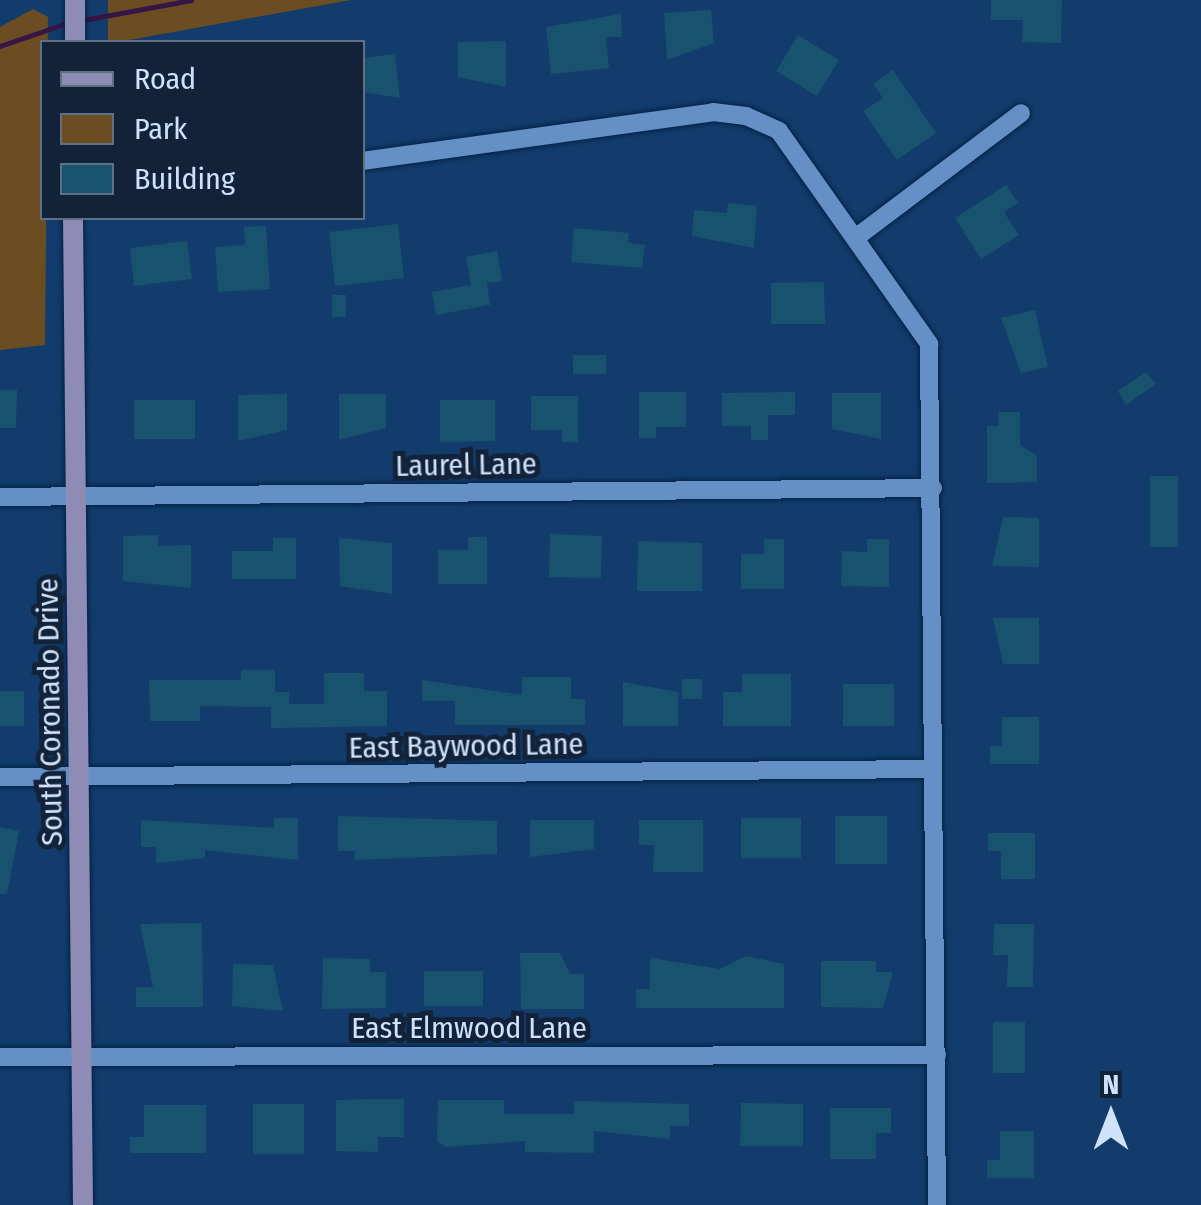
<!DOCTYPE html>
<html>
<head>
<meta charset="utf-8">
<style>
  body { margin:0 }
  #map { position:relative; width:1201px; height:1205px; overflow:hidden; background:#123c6b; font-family:"Fira Sans Condensed",sans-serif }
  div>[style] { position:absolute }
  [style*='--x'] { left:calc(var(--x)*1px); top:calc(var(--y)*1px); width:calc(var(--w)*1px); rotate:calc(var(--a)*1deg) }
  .green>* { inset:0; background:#6c4d22 }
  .stream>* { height:5px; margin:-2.5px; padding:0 2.5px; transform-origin:2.5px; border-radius:2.5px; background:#381547 }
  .building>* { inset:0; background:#19526e }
  .roads { filter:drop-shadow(0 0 2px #032245) drop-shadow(0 0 2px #032245) }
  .street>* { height:18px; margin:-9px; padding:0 9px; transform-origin:9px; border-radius:9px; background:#6490c5 }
  .secondary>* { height:20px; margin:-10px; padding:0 10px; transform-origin:10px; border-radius:10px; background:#8e8bb4 }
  span { translate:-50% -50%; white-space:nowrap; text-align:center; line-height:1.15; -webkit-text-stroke:10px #122339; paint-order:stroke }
  .street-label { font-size:30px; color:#d0e2fa }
  .legend { position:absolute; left:40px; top:40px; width:325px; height:180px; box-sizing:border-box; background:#122339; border:2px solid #5e6f86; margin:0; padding:12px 18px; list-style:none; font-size:30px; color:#d0e2fa }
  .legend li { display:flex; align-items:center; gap:20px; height:50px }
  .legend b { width:50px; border:2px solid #5e6f86 }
  .north { position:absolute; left:1061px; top:1065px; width:100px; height:100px; -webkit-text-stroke:8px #122339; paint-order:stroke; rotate:0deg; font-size:28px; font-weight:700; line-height:40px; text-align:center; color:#d0e2fa }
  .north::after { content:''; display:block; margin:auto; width:35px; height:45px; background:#d0e2fa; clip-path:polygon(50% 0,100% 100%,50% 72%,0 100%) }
</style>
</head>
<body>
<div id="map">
  <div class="green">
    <i style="clip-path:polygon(108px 0,351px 0,118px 42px,108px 42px)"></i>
    <i style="clip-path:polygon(33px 9px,48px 17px,45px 345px,0 350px,0 27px)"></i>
  </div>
  <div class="stream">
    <i style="--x:78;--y:21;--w:115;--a:-10.5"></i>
    <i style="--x:0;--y:46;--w:71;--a:-18.9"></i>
  </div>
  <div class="building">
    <i style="clip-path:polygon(991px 0,1062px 0,1061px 43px,1022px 42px,1023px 20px,991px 20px)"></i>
    <i style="clip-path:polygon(711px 10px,714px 43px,667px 60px,664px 13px)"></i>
    <i style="clip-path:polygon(621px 14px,622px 37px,606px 37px,609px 68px,551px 74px,546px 27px)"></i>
    <i style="clip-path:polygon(798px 35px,839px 60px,817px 96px,776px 71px)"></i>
    <i style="clip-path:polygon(506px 41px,506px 87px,458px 77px,458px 42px)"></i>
    <i style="clip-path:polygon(395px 54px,400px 98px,362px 92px,362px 58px)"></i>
    <i style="clip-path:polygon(893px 70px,936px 133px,897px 160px,863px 111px,883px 98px,873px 84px)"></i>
    <i style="clip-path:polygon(1006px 185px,1018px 203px,1004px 212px,1019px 235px,981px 259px,955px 218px)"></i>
    <i style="clip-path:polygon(728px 203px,757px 206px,754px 248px,692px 236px,694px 210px,727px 213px)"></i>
    <i style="clip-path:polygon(398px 224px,404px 278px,335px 286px,329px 232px)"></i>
    <i style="clip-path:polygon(266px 226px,270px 289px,218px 292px,215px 247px,245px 245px,244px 227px)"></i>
    <i style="clip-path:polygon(574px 228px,629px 233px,628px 243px,645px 245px,642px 268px,571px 262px)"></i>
    <i style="clip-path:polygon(187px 241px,192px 279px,134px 286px,130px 248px)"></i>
    <i style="clip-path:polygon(497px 251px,502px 281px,487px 283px,490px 305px,436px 315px,432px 292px,471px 285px,466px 257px)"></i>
    <i style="clip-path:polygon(824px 282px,825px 324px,771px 324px,771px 283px)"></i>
    <i style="clip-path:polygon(332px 295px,346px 295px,346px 317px,332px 317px)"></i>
    <i style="clip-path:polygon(1035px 310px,1048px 367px,1021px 373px,1001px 318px)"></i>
    <i style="clip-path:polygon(573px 355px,606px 355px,606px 374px,573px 374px)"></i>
    <i style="clip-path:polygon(1146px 372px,1156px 384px,1126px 405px,1118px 391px)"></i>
    <i style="clip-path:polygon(0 390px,17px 390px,16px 428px,0 428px)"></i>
    <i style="clip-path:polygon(639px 392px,686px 392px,686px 427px,656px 427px,656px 438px,639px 438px)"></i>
    <i style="clip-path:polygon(795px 392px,795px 415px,768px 415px,768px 440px,751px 440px,751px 426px,722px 426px,722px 393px)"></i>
    <i style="clip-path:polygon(832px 393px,881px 393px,881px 439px,832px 429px)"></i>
    <i style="clip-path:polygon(287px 394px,287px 430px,238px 441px,238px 395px)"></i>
    <i style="clip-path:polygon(339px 394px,386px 394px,386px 428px,339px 440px)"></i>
    <i style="clip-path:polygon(531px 396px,578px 396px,578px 442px,562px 442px,562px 430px,531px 430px)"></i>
    <i style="clip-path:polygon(134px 400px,195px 400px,195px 439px,134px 439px)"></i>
    <i style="clip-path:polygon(440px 400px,495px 400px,495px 441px,440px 442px)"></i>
    <i style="clip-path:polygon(998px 412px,1020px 412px,1020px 445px,1037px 456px,1037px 482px,987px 483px,987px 426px,999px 426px)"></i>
    <i style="clip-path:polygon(1150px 476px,1178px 476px,1178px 547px,1150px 547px)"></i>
    <i style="clip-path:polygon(1003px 517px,1039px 518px,1039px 567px,992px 566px)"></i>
    <i style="clip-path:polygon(550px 534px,602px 536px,601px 578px,549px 577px)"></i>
    <i style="clip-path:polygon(158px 535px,158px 546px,191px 545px,191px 588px,123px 581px,123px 536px)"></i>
    <i style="clip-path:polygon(468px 537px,487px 537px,487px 584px,438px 584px,438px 550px,468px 550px)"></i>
    <i style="clip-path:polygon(273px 538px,296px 538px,296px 579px,232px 579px,232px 551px,273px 551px)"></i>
    <i style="clip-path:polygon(339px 538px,392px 543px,392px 594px,340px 586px)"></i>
    <i style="clip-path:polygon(764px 539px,784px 539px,784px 589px,741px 589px,741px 554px,764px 554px)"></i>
    <i style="clip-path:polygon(867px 539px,889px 539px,889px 587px,841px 586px,842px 551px,867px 552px)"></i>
    <i style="clip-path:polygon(638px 541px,702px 543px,702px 591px,637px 591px)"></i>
    <i style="clip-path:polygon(993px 618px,1039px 618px,1039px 664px,1003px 664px)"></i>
    <i style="clip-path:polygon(241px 670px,275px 670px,275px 692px,290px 692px,289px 704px,324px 704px,324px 673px,364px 673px,364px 691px,387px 691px,387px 726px,271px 728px,271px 707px,200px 706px,200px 721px,150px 721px,149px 680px,241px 680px)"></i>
    <i style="clip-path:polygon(742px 674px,791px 674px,791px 726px,723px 726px,723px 692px,742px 692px)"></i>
    <i style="clip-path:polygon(522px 677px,571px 677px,571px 699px,585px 699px,585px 725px,455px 725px,455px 701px,422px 701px,422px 680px,522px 695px)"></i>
    <i style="clip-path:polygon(682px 679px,702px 679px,702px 699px,682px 699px)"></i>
    <i style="clip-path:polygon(623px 682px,678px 692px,678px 726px,623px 726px)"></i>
    <i style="clip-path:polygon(843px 684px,894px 684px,894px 726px,843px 726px)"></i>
    <i style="clip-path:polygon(0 691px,24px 691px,24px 726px,0 726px)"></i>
    <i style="clip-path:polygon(1002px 717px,1039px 717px,1039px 764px,990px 764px,990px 746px,1002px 746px)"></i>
    <i style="clip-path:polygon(338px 816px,497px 821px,497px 854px,355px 860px,355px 851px,338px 851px)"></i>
    <i style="clip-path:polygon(835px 816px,887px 816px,887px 864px,835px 864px)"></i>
    <i style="clip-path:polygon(274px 818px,298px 818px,298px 860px,205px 850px,205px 858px,156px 863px,156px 847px,141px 847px,141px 820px,274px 828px)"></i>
    <i style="clip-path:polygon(741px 818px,801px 818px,801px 858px,741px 858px)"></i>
    <i style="clip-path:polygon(530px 820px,594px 820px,594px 849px,530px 857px)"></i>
    <i style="clip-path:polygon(639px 820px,703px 820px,703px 872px,653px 872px,654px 845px,639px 845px)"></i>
    <i style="clip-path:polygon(0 827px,19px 831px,7px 894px,0 894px)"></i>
    <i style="clip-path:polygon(988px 833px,1035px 833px,1035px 879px,1001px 879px,1001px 851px,988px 851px)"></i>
    <i style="clip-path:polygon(202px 923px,203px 1007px,136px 1007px,136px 987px,153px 987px,140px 924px)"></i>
    <i style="clip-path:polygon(994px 924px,1034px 924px,1033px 987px,1007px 987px,1008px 955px,993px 955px)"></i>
    <i style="clip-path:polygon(520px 953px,560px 953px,570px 974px,584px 974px,584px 1009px,521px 1009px)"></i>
    <i style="clip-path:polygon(746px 956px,784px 964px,784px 1008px,636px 1008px,636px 989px,650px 989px,650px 958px,720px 969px)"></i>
    <i style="clip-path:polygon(323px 958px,370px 959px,370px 972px,386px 972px,386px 1008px,322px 1009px)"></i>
    <i style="clip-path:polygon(821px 961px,876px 961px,876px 972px,893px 972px,883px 1008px,821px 1007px)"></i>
    <i style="clip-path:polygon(233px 964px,273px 965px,283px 1011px,232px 1006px)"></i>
    <i style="clip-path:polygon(424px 971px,483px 971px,483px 1006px,424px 1006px)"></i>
    <i style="clip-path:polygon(993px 1022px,1025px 1022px,1025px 1073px,993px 1073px)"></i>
    <i style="clip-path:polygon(374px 1099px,404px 1099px,404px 1137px,378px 1137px,378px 1152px,336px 1151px,336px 1100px)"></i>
    <i style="clip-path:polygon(438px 1100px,504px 1100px,504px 1114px,574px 1114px,574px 1101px,689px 1104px,689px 1126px,670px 1126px,670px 1139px,594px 1131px,594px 1153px,525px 1152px,525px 1141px,446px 1147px,437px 1141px)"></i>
    <i style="clip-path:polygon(741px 1103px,803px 1104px,803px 1146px,740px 1146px)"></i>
    <i style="clip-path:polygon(253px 1104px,304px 1104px,304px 1154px,253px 1154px)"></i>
    <i style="clip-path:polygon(144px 1105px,206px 1105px,206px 1153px,130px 1153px,130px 1137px,144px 1137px)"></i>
    <i style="clip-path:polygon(830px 1108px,891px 1108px,891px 1133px,876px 1133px,876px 1159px,830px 1159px)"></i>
    <i style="clip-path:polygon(1000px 1131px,1034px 1131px,1034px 1178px,987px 1178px,987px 1160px,1000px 1160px)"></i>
  </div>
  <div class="roads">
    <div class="street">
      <i style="--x:362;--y:161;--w:354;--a:-7.9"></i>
      <i style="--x:713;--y:112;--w:33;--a:7"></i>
      <i style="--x:746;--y:116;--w:36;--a:24"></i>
      <i style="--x:779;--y:131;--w:261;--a:54.8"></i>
      <i style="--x:929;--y:344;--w:861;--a:89.47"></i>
      <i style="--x:858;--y:236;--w:204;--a:-37"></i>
      <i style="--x:0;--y:497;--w:933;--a:-0.55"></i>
      <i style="--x:0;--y:777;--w:933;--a:-0.49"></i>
      <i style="--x:0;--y:1057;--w:937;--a:-0.12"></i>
    </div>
    <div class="secondary">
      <i style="--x:75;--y:42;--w:42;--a:-90"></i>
      <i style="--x:73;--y:218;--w:987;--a:89.42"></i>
    </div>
  </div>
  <div class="street-label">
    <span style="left:466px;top:465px;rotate:-1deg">Laurel Lane</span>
    <span style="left:50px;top:712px;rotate:-91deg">South Coronado Drive</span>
    <span style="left:466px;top:746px;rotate:-1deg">East Baywood Lane</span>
    <span style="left:469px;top:1028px">East Elmwood Lane</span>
  </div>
  <ul class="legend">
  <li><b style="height:12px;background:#8e8bb4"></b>Road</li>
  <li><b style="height:28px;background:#6c4d22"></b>Park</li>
  <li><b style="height:28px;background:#19526e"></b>Building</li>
  </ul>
  <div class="north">N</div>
</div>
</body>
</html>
